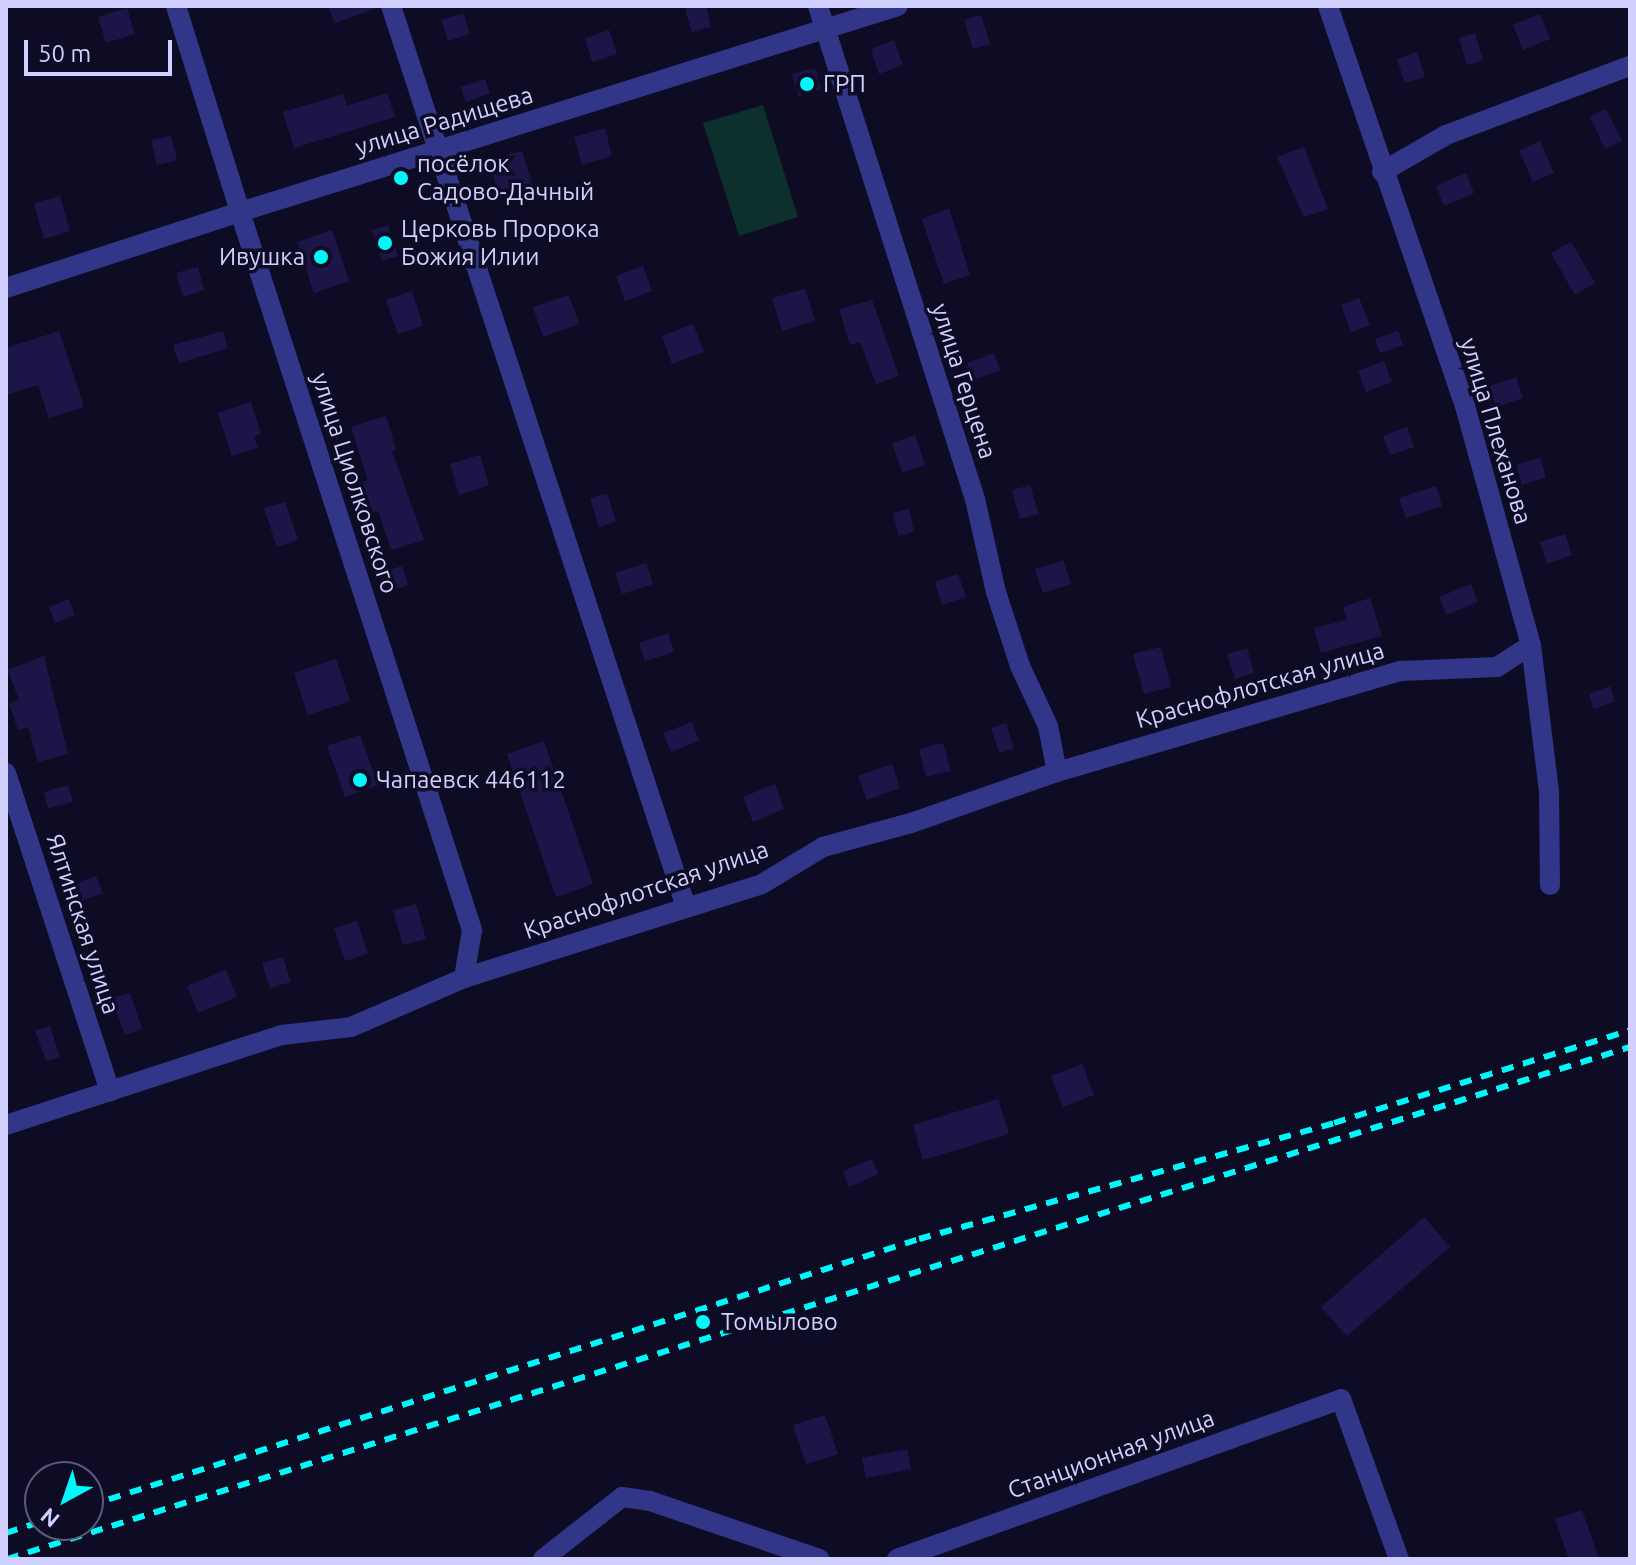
<!DOCTYPE html>
<html>
<head>
<meta charset="utf-8">
<style>
  body { margin:0 }
  #map { position:relative; width:1636px; height:1565px; overflow:hidden; background:#0e0c25; font-family:Ubuntu,sans-serif }
  div>[style] { position:absolute }
  [style*='--x'] { left:calc(var(--x)*1px); top:calc(var(--y)*1px); width:calc(var(--w)*1px); rotate:calc(var(--a)*1deg) }
  .green>* { inset:0; background:#0e302c }
  .building>* { inset:0; background:#1c1648 }
  .minor>* { height:20px; margin:-10px; padding:0 10px; transform-origin:10px; border-radius:10px; background:#323689 }
  .tertiary>* { height:20px; margin:-10px; padding:0 10px; transform-origin:10px; border-radius:10px; background:#323689 }
  .rail>* { height:6px; margin-top:-3px; transform-origin:0; background:repeating-linear-gradient(90deg,#00f8fb 0 12px,transparent 0 22px) }
  .dots>* { width:22px; height:22px; translate:-50% -50%; box-sizing:border-box; border:4px solid #0e0c25; border-radius:50% }
  span { translate:-50% -50%; white-space:nowrap; text-align:center; line-height:1.15; -webkit-text-stroke:7px #0e0c25; paint-order:stroke }
  .poi-label { font-size:24px; color:#d1d0ff }
  .left { translate:0 -50%; text-align:left }
  .right { translate:-100% -50%; text-align:right }
  .street-label { font-size:24px; color:#d1d0ff }
  .frame { position:absolute; inset:0; border:8px solid #d1d0ff; pointer-events:none }
  .north { position:absolute; left:24px; top:1461px; width:80px; height:80px; box-sizing:border-box; background:#0e0c25; border:2px solid #5c5a7c; border-radius:50%; rotate:220deg; font-size:22px; font-weight:700; line-height:32px; text-align:center; color:#d1d0ff }
  .north::after { content:''; display:block; margin:auto; width:28px; height:36px; background:#00f8fb; clip-path:polygon(50% 0,100% 100%,50% 72%,0 100%) }
  .scale { position:absolute; left:24px; top:40px; width:148px; height:36px; box-sizing:border-box; border:4px solid #d1d0ff; border-top:0; padding-left:10px; font-size:24px; line-height:28px; white-space:nowrap; color:#d1d0ff; -webkit-text-stroke:6px #0e0c25; paint-order:stroke }
</style>
</head>
<body>
<div id="map">
  <div class="green">
    <i style="clip-path:polygon(763px 105px,798px 217px,739px 236px,703px 123px)"></i>
  </div>
  <div class="building">
    <i style="clip-path:polygon(328px 6px,376px 6px,377px 8px,335px 23px)"></i>
    <i style="clip-path:polygon(697px 6px,706px 6px,711px 27px,692px 32px,685px 9px)"></i>
    <i style="clip-path:polygon(127px 8px,135px 34px,106px 43px,98px 17px)"></i>
    <i style="clip-path:polygon(463px 13px,470px 34px,448px 41px,441px 20px)"></i>
    <i style="clip-path:polygon(1540px 14px,1550px 39px,1523px 50px,1513px 25px)"></i>
    <i style="clip-path:polygon(981px 15px,990px 44px,973px 49px,964px 20px)"></i>
    <i style="clip-path:polygon(609px 30px,617px 54px,592px 62px,585px 38px)"></i>
    <i style="clip-path:polygon(1475px 33px,1483px 60px,1467px 65px,1459px 38px)"></i>
    <i style="clip-path:polygon(894px 40px,903px 65px,879px 74px,871px 49px)"></i>
    <i style="clip-path:polygon(1417px 52px,1425px 77px,1405px 83px,1397px 59px)"></i>
    <i style="clip-path:polygon(815px 68px,821px 89px,799px 96px,792px 74px)"></i>
    <i style="clip-path:polygon(485px 79px,490px 93px,466px 102px,461px 87px)"></i>
    <i style="clip-path:polygon(387px 93px,395px 117px,294px 148px,283px 112px,343px 94px,347px 106px)"></i>
    <i style="clip-path:polygon(1606px 109px,1622px 141px,1605px 149px,1590px 117px)"></i>
    <i style="clip-path:polygon(605px 128px,612px 156px,582px 165px,574px 137px)"></i>
    <i style="clip-path:polygon(171px 136px,177px 160px,157px 165px,151px 140px)"></i>
    <i style="clip-path:polygon(1540px 141px,1554px 173px,1533px 182px,1519px 151px)"></i>
    <i style="clip-path:polygon(1304px 147px,1328px 209px,1304px 217px,1277px 157px)"></i>
    <i style="clip-path:polygon(522px 151px,532px 183px,499px 193px,488px 161px)"></i>
    <i style="clip-path:polygon(1466px 173px,1474px 193px,1444px 206px,1436px 186px)"></i>
    <i style="clip-path:polygon(60px 196px,70px 231px,44px 239px,34px 203px)"></i>
    <i style="clip-path:polygon(949px 208px,970px 275px,944px 284px,922px 219px)"></i>
    <i style="clip-path:polygon(388px 225px,398px 256px,382px 261px,372px 230px)"></i>
    <i style="clip-path:polygon(332px 230px,349px 281px,314px 293px,297px 242px)"></i>
    <i style="clip-path:polygon(1571px 242px,1595px 283px,1575px 295px,1551px 253px)"></i>
    <i style="clip-path:polygon(643px 266px,652px 291px,625px 301px,616px 276px)"></i>
    <i style="clip-path:polygon(198px 267px,204px 290px,183px 297px,176px 273px)"></i>
    <i style="clip-path:polygon(805px 289px,815px 321px,782px 331px,772px 298px)"></i>
    <i style="clip-path:polygon(412px 291px,423px 326px,398px 334px,386px 300px)"></i>
    <i style="clip-path:polygon(569px 295px,579px 324px,543px 337px,533px 307px)"></i>
    <i style="clip-path:polygon(1359px 298px,1370px 325px,1351px 332px,1341px 305px)"></i>
    <i style="clip-path:polygon(872px 300px,899px 376px,876px 384px,860px 342px,850px 345px,839px 309px)"></i>
    <i style="clip-path:polygon(693px 324px,704px 352px,672px 364px,662px 336px)"></i>
    <i style="clip-path:polygon(59px 331px,84px 407px,49px 418px,38px 385px,6px 395px,6px 348px)"></i>
    <i style="clip-path:polygon(223px 331px,228px 348px,179px 363px,173px 345px)"></i>
    <i style="clip-path:polygon(1398px 331px,1403px 345px,1380px 353px,1375px 339px)"></i>
    <i style="clip-path:polygon(994px 353px,1000px 370px,974px 380px,967px 363px)"></i>
    <i style="clip-path:polygon(1384px 361px,1392px 382px,1366px 392px,1358px 371px)"></i>
    <i style="clip-path:polygon(1516px 377px,1523px 398px,1496px 407px,1489px 386px)"></i>
    <i style="clip-path:polygon(251px 402px,261px 434px,254px 436px,258px 448px,232px 456px,218px 413px)"></i>
    <i style="clip-path:polygon(386px 416px,396px 449px,392px 451px,424px 540px,391px 550px,378px 511px,367px 514px,358px 483px,368px 480px,351px 427px)"></i>
    <i style="clip-path:polygon(1407px 427px,1414px 447px,1390px 455px,1383px 436px)"></i>
    <i style="clip-path:polygon(915px 435px,925px 465px,902px 472px,892px 443px)"></i>
    <i style="clip-path:polygon(480px 455px,489px 485px,459px 495px,450px 464px)"></i>
    <i style="clip-path:polygon(1540px 458px,1546px 477px,1522px 485px,1516px 465px)"></i>
    <i style="clip-path:polygon(1030px 485px,1039px 514px,1020px 519px,1012px 490px)"></i>
    <i style="clip-path:polygon(1436px 486px,1442px 506px,1406px 518px,1399px 498px)"></i>
    <i style="clip-path:polygon(607px 493px,616px 522px,599px 527px,590px 498px)"></i>
    <i style="clip-path:polygon(285px 502px,298px 540px,277px 547px,264px 508px)"></i>
    <i style="clip-path:polygon(909px 509px,914px 532px,899px 536px,893px 513px)"></i>
    <i style="clip-path:polygon(1565px 534px,1572px 555px,1547px 564px,1540px 542px)"></i>
    <i style="clip-path:polygon(1063px 560px,1071px 584px,1043px 593px,1035px 569px)"></i>
    <i style="clip-path:polygon(646px 563px,653px 584px,622px 594px,615px 573px)"></i>
    <i style="clip-path:polygon(402px 566px,408px 585px,388px 592px,382px 572px)"></i>
    <i style="clip-path:polygon(958px 574px,966px 597px,942px 605px,935px 582px)"></i>
    <i style="clip-path:polygon(1471px 584px,1478px 602px,1446px 615px,1439px 597px)"></i>
    <i style="clip-path:polygon(1370px 598px,1382px 636px,1321px 653px,1314px 628px,1347px 620px,1343px 607px)"></i>
    <i style="clip-path:polygon(69px 599px,75px 615px,55px 623px,49px 607px)"></i>
    <i style="clip-path:polygon(668px 633px,674px 652px,645px 661px,639px 643px)"></i>
    <i style="clip-path:polygon(1161px 647px,1171px 687px,1144px 694px,1133px 654px)"></i>
    <i style="clip-path:polygon(1247px 648px,1254px 673px,1235px 679px,1227px 654px)"></i>
    <i style="clip-path:polygon(44px 656px,68px 754px,38px 762px,28px 727px,18px 730px,9px 703px,19px 700px,8px 670px)"></i>
    <i style="clip-path:polygon(336px 659px,350px 701px,308px 715px,294px 673px)"></i>
    <i style="clip-path:polygon(1610px 686px,1615px 701px,1594px 709px,1589px 694px)"></i>
    <i style="clip-path:polygon(692px 722px,699px 741px,671px 752px,663px 733px)"></i>
    <i style="clip-path:polygon(1006px 723px,1014px 749px,999px 753px,991px 728px)"></i>
    <i style="clip-path:polygon(360px 735px,378px 785px,345px 797px,327px 746px)"></i>
    <i style="clip-path:polygon(544px 741px,593px 884px,556px 897px,507px 754px)"></i>
    <i style="clip-path:polygon(943px 743px,951px 771px,926px 777px,919px 749px)"></i>
    <i style="clip-path:polygon(892px 764px,900px 788px,867px 800px,858px 776px)"></i>
    <i style="clip-path:polygon(775px 784px,784px 809px,753px 822px,743px 797px)"></i>
    <i style="clip-path:polygon(68px 785px,73px 802px,48px 808px,44px 792px)"></i>
    <i style="clip-path:polygon(96px 876px,103px 893px,80px 901px,73px 884px)"></i>
    <i style="clip-path:polygon(416px 904px,426px 939px,403px 945px,393px 910px)"></i>
    <i style="clip-path:polygon(357px 921px,368px 954px,345px 961px,334px 928px)"></i>
    <i style="clip-path:polygon(283px 957px,291px 982px,270px 988px,262px 963px)"></i>
    <i style="clip-path:polygon(226px 970px,237px 997px,198px 1013px,187px 986px)"></i>
    <i style="clip-path:polygon(130px 993px,142px 1029px,125px 1035px,112px 998px)"></i>
    <i style="clip-path:polygon(50px 1026px,60px 1057px,46px 1061px,35px 1030px)"></i>
    <i style="clip-path:polygon(1082px 1064px,1094px 1095px,1063px 1107px,1051px 1076px)"></i>
    <i style="clip-path:polygon(998px 1099px,1009px 1134px,923px 1160px,913px 1125px)"></i>
    <i style="clip-path:polygon(872px 1159px,878px 1174px,849px 1187px,843px 1171px)"></i>
    <i style="clip-path:polygon(1424px 1217px,1450px 1247px,1347px 1336px,1321px 1307px)"></i>
    <i style="clip-path:polygon(825px 1415px,838px 1454px,806px 1464px,793px 1425px)"></i>
    <i style="clip-path:polygon(907px 1449px,911px 1469px,866px 1478px,862px 1458px)"></i>
    <i style="clip-path:polygon(1582px 1510px,1599px 1559px,1569px 1559px,1555px 1519px)"></i>
  </div>
  <div class="minor">
    <i style="--x:391;--y:6;--w:948;--a:71.87"></i>
    <i style="--x:818;--y:6;--w:517;--a:72.34"></i>
    <i style="--x:975;--y:499;--w:95;--a:77.3"></i>
    <i style="--x:996;--y:592;--w:78;--a:72"></i>
    <i style="--x:1020;--y:666;--w:66;--a:65"></i>
    <i style="--x:1048;--y:726;--w:47;--a:78.9"></i>
    <i style="--x:1328;--y:6;--w:423;--a:71.1"></i>
    <i style="--x:1465;--y:406;--w:248;--a:74.6"></i>
    <i style="--x:1531;--y:645;--w:147;--a:83"></i>
    <i style="--x:1549;--y:791;--w:94;--a:89.4"></i>
    <i style="--x:1382;--y:172;--w:74;--a:-30"></i>
    <i style="--x:1446;--y:135;--w:197;--a:-20.6"></i>
    <i style="--x:6;--y:288;--w:246;--a:-18"></i>
    <i style="--x:240;--y:212;--w:755;--a:72.09"></i>
    <i style="--x:472;--y:930;--w:49;--a:99.5"></i>
    <i style="--x:6;--y:773;--w:335;--a:71.9"></i>
    <i style="--x:6;--y:1125;--w:290;--a:-18.1"></i>
    <i style="--x:282;--y:1035;--w:69;--a:-6.6"></i>
    <i style="--x:351;--y:1027;--w:123;--a:-23.4"></i>
    <i style="--x:464;--y:978;--w:312;--a:-17.5"></i>
    <i style="--x:762;--y:884;--w:71;--a:-31.2"></i>
    <i style="--x:823;--y:847;--w:91;--a:-15.3"></i>
    <i style="--x:911;--y:823;--w:155;--a:-19.3"></i>
    <i style="--x:1057;--y:772;--w:359;--a:-16.4"></i>
    <i style="--x:1401;--y:671;--w:96;--a:-2.4"></i>
    <i style="--x:1497;--y:667;--w:40;--a:-32.9"></i>
    <i style="--x:543;--y:1559;--w:100;--a:-38.1"></i>
    <i style="--x:622;--y:1497;--w:28;--a:8"></i>
    <i style="--x:650;--y:1501;--w:179;--a:18.9"></i>
    <i style="--x:897;--y:1559;--w:472;--a:-19.8"></i>
    <i style="--x:1341;--y:1399;--w:170;--a:70.1"></i>
  </div>
  <div class="tertiary">
    <i style="--x:176;--y:6;--w:216;--a:72.7"></i>
    <i style="--x:240;--y:212;--w:689;--a:-17.38"></i>
  </div>
  <div class="rail">
    <i style="--x:88;--y:1506;--w:873;--a:-17.81"></i>
    <i style="--x:919;--y:1239;--w:431;--a:-15.6"></i>
    <i style="--x:1334;--y:1123;--w:310;--a:-17.4"></i>
    <i style="--x:6;--y:1533;--w:36;--a:-18"></i>
    <i style="--x:7;--y:1559;--w:1702;--a:-17.51"></i>
  </div>
  <div class="dots">
    <i style="left:807px;top:84px;background:#00f8fb"></i>
    <i style="left:401px;top:178px;background:#00f8fb"></i>
    <i style="left:385px;top:243px;background:#00f8fb"></i>
    <i style="left:321px;top:257px;background:#00f8fb"></i>
    <i style="left:360px;top:780px;background:#00f8fb"></i>
    <i style="left:703px;top:1322px;background:#00f8fb"></i>
  </div>
  <div class="poi-label">
    <span class="left" style="left:823px;top:84px">ГРП</span>
    <span class="left" style="left:417px;top:178px">посёлок<br>Садово-Дачный</span>
    <span class="left" style="left:401px;top:243px">Церковь Пророка<br>Божия Илии</span>
    <span class="right" style="left:305px;top:257px">Ивушка</span>
    <span class="left" style="left:376px;top:780px">Чапаевск 446112</span>
    <span class="left" style="left:721px;top:1322px">Томылово</span>
  </div>
  <div class="street-label">
    <span style="left:444px;top:121px;rotate:-17deg">улица Радищева</span>
    <span style="left:964px;top:381px;rotate:72deg">улица Герцена</span>
    <span style="left:1496px;top:431px;rotate:73deg">улица Плеханова</span>
    <span style="left:355px;top:483px;rotate:72deg">улица Циолковского</span>
    <span style="left:1260px;top:685px;rotate:-16deg">Краснофлотская улица</span>
    <span style="left:646px;top:890px;rotate:-19deg">Краснофлотская улица</span>
    <span style="left:83px;top:924px;rotate:72deg">Ялтинская улица</span>
    <span style="left:1111px;top:1454px;rotate:-20deg">Станционная улица</span>
  </div>
  <div class="frame"></div>
  <div class="north">N</div>
  <div class="scale">50 m</div>
</div>
</body>
</html>
